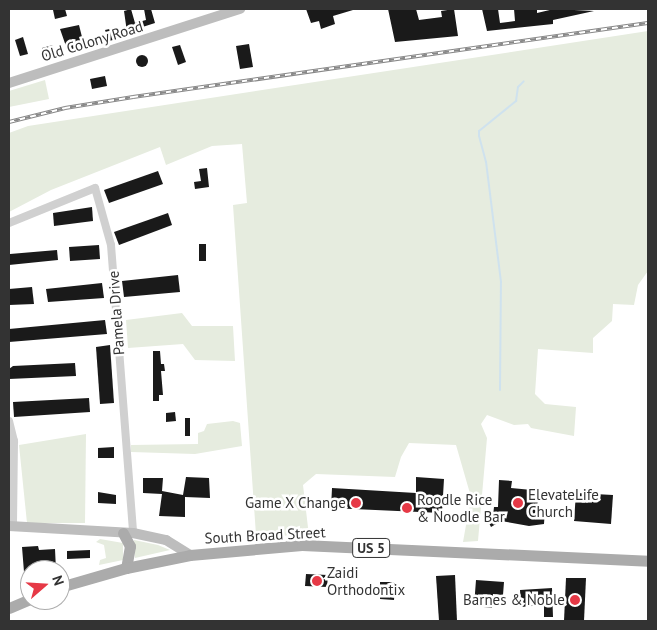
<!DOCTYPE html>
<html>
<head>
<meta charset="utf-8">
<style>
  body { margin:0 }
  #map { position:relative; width:657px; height:630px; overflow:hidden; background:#fff; font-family:"PT Sans",sans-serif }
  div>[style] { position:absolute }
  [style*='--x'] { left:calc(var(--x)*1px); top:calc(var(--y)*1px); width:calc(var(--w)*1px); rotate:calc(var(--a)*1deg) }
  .green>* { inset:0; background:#e6ecdf }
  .stream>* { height:2px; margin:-1px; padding:0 1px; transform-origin:1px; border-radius:1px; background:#cfe2ee }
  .building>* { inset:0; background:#1a1a1a }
  .round { border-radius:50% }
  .minor>* { height:8px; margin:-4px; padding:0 4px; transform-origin:4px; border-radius:4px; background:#d0d0d0 }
  .secondary>* { height:10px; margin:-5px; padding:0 5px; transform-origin:5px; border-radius:5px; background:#bdbdbd }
  .primary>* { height:11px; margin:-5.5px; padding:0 5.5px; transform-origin:5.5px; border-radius:5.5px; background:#ababab }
  .rail>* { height:4px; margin-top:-2px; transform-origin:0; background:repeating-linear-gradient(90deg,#fff 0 5.5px,#888 0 11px); box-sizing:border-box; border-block:1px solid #888 }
  .dots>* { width:14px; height:14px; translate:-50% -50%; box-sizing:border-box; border:2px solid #fff; border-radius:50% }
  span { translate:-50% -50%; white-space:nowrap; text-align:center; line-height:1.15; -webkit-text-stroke:5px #fff; paint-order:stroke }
  .shield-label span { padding:1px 4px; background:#fff; border:1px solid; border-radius:4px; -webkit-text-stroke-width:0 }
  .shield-label { font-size:14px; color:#333; font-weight:700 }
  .street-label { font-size:15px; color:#333 }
  .poi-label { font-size:15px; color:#333 }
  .left { translate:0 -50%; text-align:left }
  .right { translate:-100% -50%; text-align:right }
  .frame { position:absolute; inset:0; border:10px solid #333; pointer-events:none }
  .north { position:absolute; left:20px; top:560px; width:50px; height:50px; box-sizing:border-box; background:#fff; border:1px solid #adadad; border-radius:50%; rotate:71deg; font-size:14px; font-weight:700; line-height:20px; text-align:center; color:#333 }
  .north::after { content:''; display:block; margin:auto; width:18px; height:22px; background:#e63946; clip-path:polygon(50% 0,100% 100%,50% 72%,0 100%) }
</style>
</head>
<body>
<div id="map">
  <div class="green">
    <i style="clip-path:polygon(648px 31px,648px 271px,638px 285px,634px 305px,613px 304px,612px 321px,593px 338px,593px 353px,538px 349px,535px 394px,545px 404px,576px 407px,574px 436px,531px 428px,528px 424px,514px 425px,487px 415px,481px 424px,487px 438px,478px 541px,463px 542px,471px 497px,456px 445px,409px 443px,401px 457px,395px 477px,316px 474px,303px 485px,309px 536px,256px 535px,233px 205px,247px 203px,242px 144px,212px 146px,166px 165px,160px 147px,51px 190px,9px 212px,9px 133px,28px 126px)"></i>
    <i style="clip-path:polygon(45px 80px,49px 99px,9px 107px,9px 91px)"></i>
    <i style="clip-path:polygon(182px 313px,192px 326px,233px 326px,235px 361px,195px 360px,183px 344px,128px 348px,126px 320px)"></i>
    <i style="clip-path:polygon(233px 421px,240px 423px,242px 446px,195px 454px,131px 452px,131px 445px,198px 444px,198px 433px,204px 431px,207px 424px)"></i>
    <i style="clip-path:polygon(86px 434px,85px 523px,27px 523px,19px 445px)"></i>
    <i style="clip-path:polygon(100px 539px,123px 543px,123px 560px,99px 565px,100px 560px,106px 558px,104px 545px,96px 542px)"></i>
    <i style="clip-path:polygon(134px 540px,158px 545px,170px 550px,135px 558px)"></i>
  </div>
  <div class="stream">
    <i style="--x:500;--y:390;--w:108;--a:-89.5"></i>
    <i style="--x:501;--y:282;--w:121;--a:-97.1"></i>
    <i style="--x:486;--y:162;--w:27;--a:-105"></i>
    <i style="--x:479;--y:136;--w:5;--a:-90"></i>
    <i style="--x:479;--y:131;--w:48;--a:-39"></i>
    <i style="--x:516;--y:101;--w:14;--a:-82"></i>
    <i style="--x:518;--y:87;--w:8;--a:-45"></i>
  </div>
  <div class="building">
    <i style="clip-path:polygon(65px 9px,67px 16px,55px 19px,53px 10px)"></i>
    <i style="clip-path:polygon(131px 9px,135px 23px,146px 20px,144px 9px,151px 9px,155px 23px,127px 32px,124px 11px)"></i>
    <i style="clip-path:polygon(306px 9px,353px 9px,353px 10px,333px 16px,335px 24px,321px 29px,319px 21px,311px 23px)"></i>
    <i style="clip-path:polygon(388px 9px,416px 9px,419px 20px,442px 17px,441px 11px,454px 9px,458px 36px,395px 42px)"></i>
    <i style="clip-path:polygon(482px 9px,498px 9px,500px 23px,515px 21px,514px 9px,537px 9px,537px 13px,554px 9px,594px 11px,553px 20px,553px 24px,487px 31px)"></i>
    <i style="clip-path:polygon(79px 25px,83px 41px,88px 39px,91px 48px,68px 52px,60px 29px)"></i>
    <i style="clip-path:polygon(114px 28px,117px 39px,109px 41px,105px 30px)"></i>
    <i style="clip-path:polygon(23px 37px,28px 54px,20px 56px,15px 40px)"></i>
    <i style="clip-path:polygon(249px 44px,253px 67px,240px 69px,236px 46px)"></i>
    <i style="clip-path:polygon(53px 45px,56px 56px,45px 59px,42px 48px)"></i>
    <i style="clip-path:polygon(180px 45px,186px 62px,178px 65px,172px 47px)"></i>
    <i class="round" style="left:136px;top:55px;width:12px;height:12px"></i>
    <i style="clip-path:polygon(105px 76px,107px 86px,92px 89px,90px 79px)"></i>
    <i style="clip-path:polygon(207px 168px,209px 187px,195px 189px,194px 182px,201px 181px,199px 169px)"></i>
    <i style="clip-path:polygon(158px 171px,163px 184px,109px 203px,104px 190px)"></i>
    <i style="clip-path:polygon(92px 207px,93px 221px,54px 226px,53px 213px)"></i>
    <i style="clip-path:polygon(168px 213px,172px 225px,119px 245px,114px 232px)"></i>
    <i style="clip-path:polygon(199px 244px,206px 244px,206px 261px,199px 261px)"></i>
    <i style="clip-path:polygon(99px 245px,100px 259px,70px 261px,69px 247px)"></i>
    <i style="clip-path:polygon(57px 250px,58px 260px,9px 265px,10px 254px)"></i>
    <i style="clip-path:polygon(178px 275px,180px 292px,124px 297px,122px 281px)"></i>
    <i style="clip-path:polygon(102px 283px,104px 298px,48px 302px,46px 289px)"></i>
    <i style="clip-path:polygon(32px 287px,34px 304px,9px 305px,9px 289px)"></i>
    <i style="clip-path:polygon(105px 320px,107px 334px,9px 342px,9px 329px)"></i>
    <i style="clip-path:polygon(110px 345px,114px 403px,100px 404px,96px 347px)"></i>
    <i style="clip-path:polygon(153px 351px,160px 351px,161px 364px,164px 364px,165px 371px,161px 371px,163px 395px,159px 395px,159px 401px,153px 401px)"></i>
    <i style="clip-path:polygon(75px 363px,76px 376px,9px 379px,9px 369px,13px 366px)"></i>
    <i style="clip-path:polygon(89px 398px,90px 412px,14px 417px,13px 402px)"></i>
    <i style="clip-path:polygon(175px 412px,176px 421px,166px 422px,166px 413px)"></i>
    <i style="clip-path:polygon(185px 418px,190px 418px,190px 436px,185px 436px)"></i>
    <i style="clip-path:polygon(114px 447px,114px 458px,98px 458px,98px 448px)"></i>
    <i style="clip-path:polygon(186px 477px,209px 478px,210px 498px,185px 497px,185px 517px,159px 516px,162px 494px,143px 493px,143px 478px,163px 478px,162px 491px,183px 495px)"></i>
    <i style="clip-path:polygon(416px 477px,444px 479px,442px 513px,331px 508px,332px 488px,416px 493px)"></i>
    <i style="clip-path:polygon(499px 480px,512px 481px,511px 488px,532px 490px,532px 498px,538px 498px,537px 509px,545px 509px,544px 524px,529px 526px,501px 521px,491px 527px,487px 519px,493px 516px,494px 507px,498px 507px)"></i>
    <i style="clip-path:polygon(98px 492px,116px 495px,116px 504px,98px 503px)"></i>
    <i style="clip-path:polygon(576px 493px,613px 495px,611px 524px,574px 521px)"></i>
    <i style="clip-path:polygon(38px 546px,39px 550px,55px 549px,56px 570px,24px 572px,22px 547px)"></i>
    <i style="clip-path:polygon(90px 550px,90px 558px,67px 559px,67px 551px)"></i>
    <i style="clip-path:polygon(306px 574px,328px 575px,327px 587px,305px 586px)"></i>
    <i style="clip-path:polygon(455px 575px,457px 621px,439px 621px,436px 576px)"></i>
    <i style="clip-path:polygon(566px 578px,586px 578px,584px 621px,564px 621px)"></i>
    <i style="clip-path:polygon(476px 580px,504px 582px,503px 595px,493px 594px,492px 608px,474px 606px)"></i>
    <i style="clip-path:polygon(380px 582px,395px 582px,394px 600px,380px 599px)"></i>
    <i style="clip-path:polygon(552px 588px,553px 617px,544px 617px,544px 605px,521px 607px,520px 590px)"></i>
  </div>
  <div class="minor">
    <i style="--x:9;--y:223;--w:93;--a:-22.1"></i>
    <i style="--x:95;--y:188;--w:59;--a:74.3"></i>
    <i style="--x:111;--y:245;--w:289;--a:85.6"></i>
    <i style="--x:9;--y:421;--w:21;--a:76"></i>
    <i style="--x:14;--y:441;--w:86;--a:90.7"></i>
  </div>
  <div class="secondary">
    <i style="--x:9;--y:83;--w:243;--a:-17.8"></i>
    <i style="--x:9;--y:526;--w:124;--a:3.2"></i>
    <i style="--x:133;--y:533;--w:34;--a:12"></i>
    <i style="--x:166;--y:540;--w:28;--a:32"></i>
  </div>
  <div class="primary">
    <i style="--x:123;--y:533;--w:15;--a:62"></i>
    <i style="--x:130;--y:546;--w:22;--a:100"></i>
    <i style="--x:60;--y:587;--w:69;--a:-16.1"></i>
    <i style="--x:126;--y:568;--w:65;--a:-11.5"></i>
    <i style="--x:190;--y:555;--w:112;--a:-5.1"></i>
    <i style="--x:302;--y:545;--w:346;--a:2.6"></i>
    <i style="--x:9;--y:608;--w:23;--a:-23"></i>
  </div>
  <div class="rail">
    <i style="--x:9;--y:122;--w:58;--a:-14"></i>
    <i style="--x:65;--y:108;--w:69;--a:-9.2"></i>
    <i style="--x:133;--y:97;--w:520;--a:-8.18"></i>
  </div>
  <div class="dots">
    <i style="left:356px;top:503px;background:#e63946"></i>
    <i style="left:518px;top:503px;background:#e63946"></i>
    <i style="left:407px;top:508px;background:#e63946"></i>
    <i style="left:317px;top:581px;background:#e63946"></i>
    <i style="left:575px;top:600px;background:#e63946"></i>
  </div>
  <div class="shield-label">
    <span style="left:371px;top:548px">US 5</span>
  </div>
  <div class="street-label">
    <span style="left:92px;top:41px;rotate:-17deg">Old Colony Road</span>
    <span style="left:116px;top:313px;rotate:-94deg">Pamela Drive</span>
    <span style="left:265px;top:535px;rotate:-3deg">South Broad Street</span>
  </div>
  <div class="poi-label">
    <span class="left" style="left:528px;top:503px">ElevateLife<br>Church</span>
    <span class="left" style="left:417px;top:508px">Roodle Rice<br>&amp; Noodle Bar</span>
    <span class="right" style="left:346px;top:503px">Game X Change</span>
    <span class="left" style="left:327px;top:581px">Zaidi<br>Orthodontix</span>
    <span class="right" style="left:565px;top:600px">Barnes &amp; Noble</span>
  </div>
  <div class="frame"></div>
  <div class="north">N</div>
</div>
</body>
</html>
